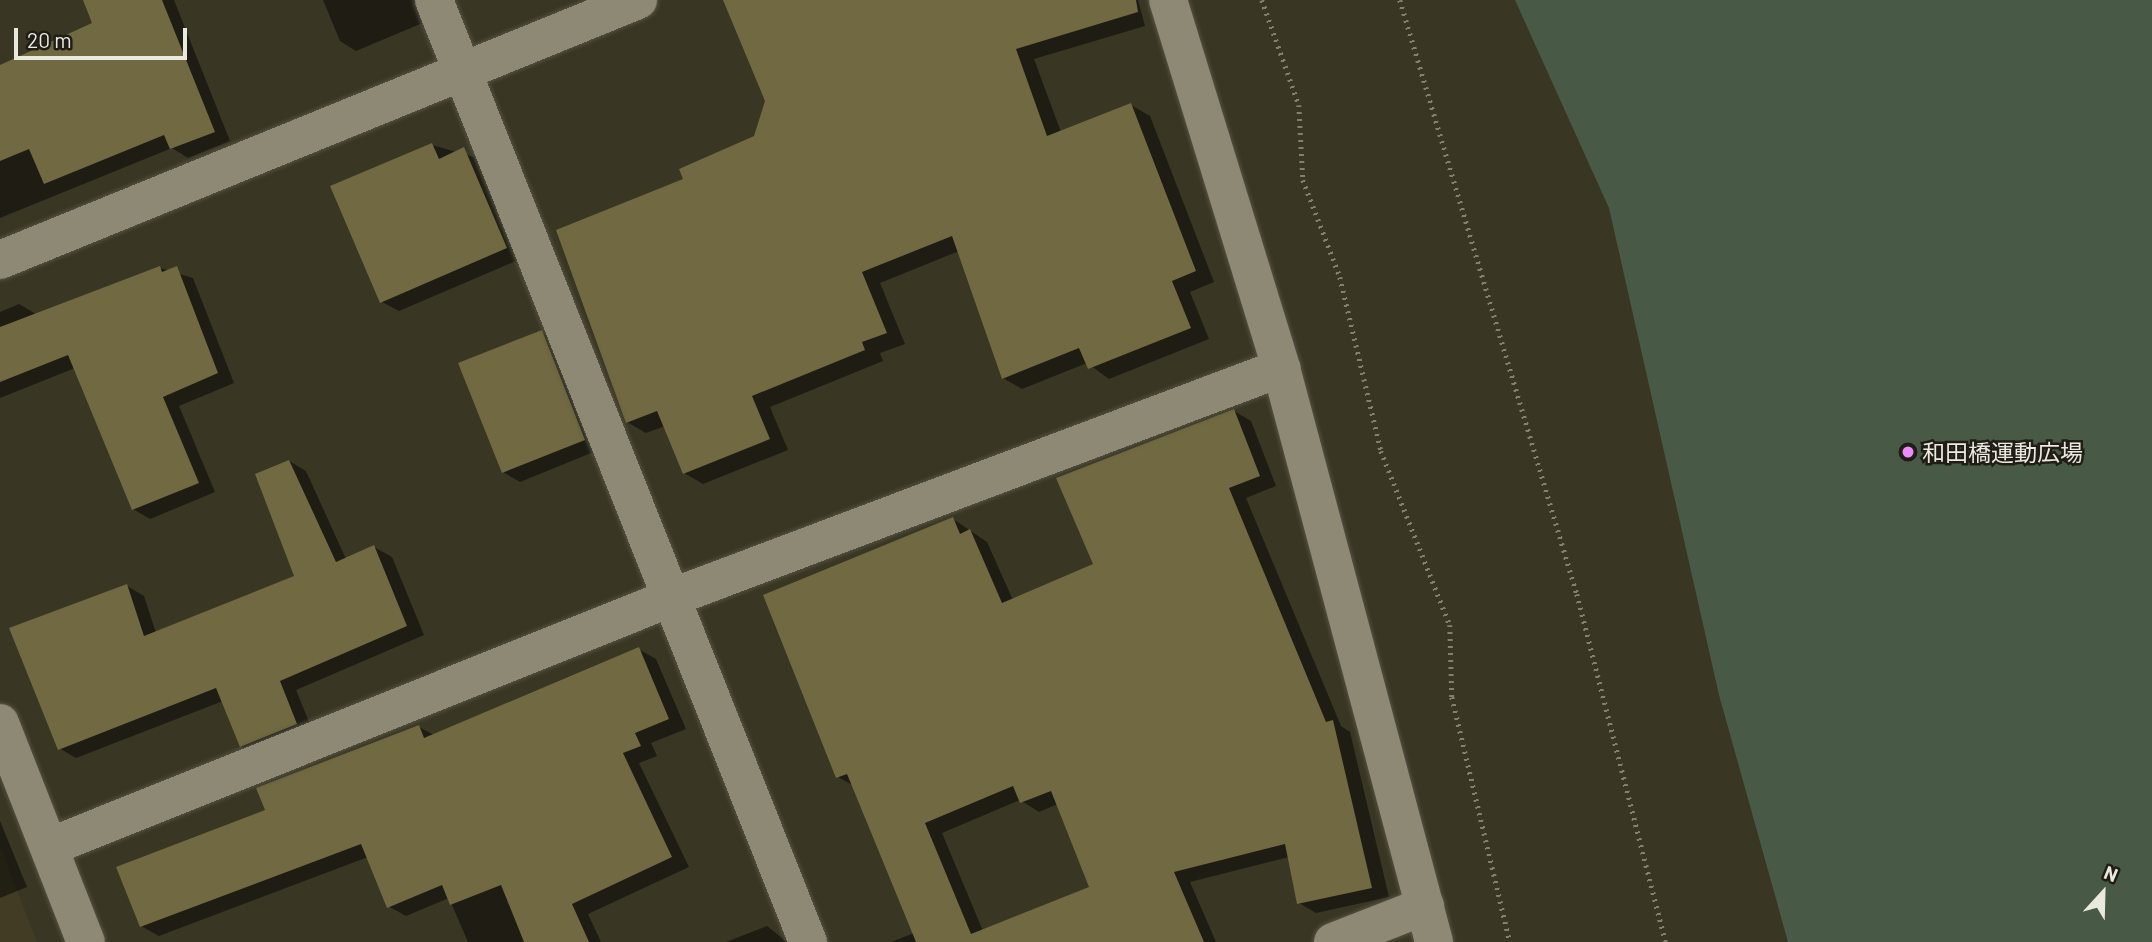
<!DOCTYPE html>
<html>
<head>
<meta charset="utf-8">
<style>
  body { margin:0 }
  #map { position:relative; width:2152px; height:942px; overflow:hidden; background:#393624; font-family:Barlow,"Noto Sans JP",sans-serif }
  div>[style] { position:absolute }
  [style*='--x'] { left:calc(var(--x)*1px); top:calc(var(--y)*1px); width:calc(var(--w)*1px); rotate:calc(var(--a)*1deg) }
  .built>* { inset:0; background:#413c23 }
  .green>* { inset:0; background:#485a45 }
  .shadow>* { inset:0; background:#0007 }
  .building>* { inset:0; background:#706941 }
  .path>* { height:4.5px; margin-top:-2.25px; transform-origin:0; background:repeating-linear-gradient(90deg,#828070 0 2px,transparent 0 7px) }
  .roads { filter:drop-shadow(0 0 2px #555242) drop-shadow(0 0 2px #555242) }
  .minor>* { height:38px; margin:-19px; padding:0 19px; transform-origin:19px; border-radius:19px; background:#8d8974 }
  .dots>* { width:19px; height:19px; translate:-50% -50%; box-sizing:border-box; border:4px solid #1f1d15; border-radius:50% }
  span { translate:-50% -50%; white-space:nowrap; text-align:center; line-height:1.15; -webkit-text-stroke:5px #1f1d15; paint-order:stroke }
  .poi-label { font-size:23px; color:#eae9dd }
  .left { translate:0 -50%; text-align:left }
  .north { position:absolute; left:2068px; top:858px; width:70px; height:70px; -webkit-text-stroke:5px #1f1d15; paint-order:stroke; rotate:22deg; font-size:19px; font-weight:700; line-height:28px; text-align:center; color:#eae9dd }
  .north::after { content:''; display:block; margin:auto; width:24px; height:32px; background:#eae9dd; clip-path:polygon(50% 0,100% 100%,50% 72%,0 100%) }
  .scale { position:absolute; left:14px; top:28px; width:173px; height:32px; box-sizing:border-box; border:4px solid #eae9dd; border-top:0; padding-left:9px; font-size:21px; line-height:24px; white-space:nowrap; color:#eae9dd; -webkit-text-stroke:5px #1f1d15; paint-order:stroke }
</style>
</head>
<body>
<div id="map">
  <div class="built">
    <i style="clip-path:polygon(0 846px,37px 942px,0 942px)"></i>
  </div>
  <div class="green">
    <i style="clip-path:polygon(1515px 0,2152px 0,2152px 942px,1788px 942px,1719px 695px,1609px 208px)"></i>
  </div>
  <div class="shadow">
    <i style="clip-path:polygon(85px 0,174px 0,230px 141px,188px 158px,172px 148px,0 218px,0 66px,94px 24px)"></i>
    <i style="clip-path:polygon(323px 0,416px 0,425px 22px,356px 51px,340px 41px)"></i>
    <i style="clip-path:polygon(750px 0,1138px 0,1145px 26px,1034px 59px,1061px 132px,1131px 105px,1150px 116px,1214px 282px,1190px 292px,1209px 339px,1109px 379px,1087px 363px,1022px 389px,1003px 378px,959px 251px,880px 283px,905px 344px,880px 353px,883px 361px,770px 407px,788px 450px,703px 484px,684px 473px,665px 426px,646px 433px,627px 422px,686px 180px,755px 137px,766px 101px)"></i>
    <i style="clip-path:polygon(432px 145px,481px 159px,523px 258px,399px 311px,382px 302px)"></i>
    <i style="clip-path:polygon(160px 268px,193px 278px,234px 383px,179px 406px,215px 492px,150px 519px,133px 509px,75px 368px,0 398px,0 312px,19px 304px,36px 314px)"></i>
    <i style="clip-path:polygon(541px 332px,558px 342px,601px 449px,520px 482px,503px 472px)"></i>
    <i style="clip-path:polygon(evenodd,1234px 411px,1251px 421px,1276px 486px,1246px 498px,1341px 726px,1350px 732px,1389px 897px,1316px 913px,1299px 903px,1289px 857px,1190px 882px,1216px 942px,891px 942px,914px 933px,854px 786px,838px 777px,953px 519px,987px 542px,1013px 600px,1095px 565px,1234px 411px,1020px 800px,1039px 812px,1058px 804px,1091px 888px,983px 931px,942px 833px,1020px 800px)"></i>
    <i style="clip-path:polygon(289px 461px,306px 471px,346px 559px,374px 547px,392px 557px,424px 635px,296px 690px,314px 734px,258px 756px,241px 746px,223px 701px,76px 758px,59px 748px,127px 586px,144px 596px,156px 633px,297px 577px)"></i>
    <i style="clip-path:polygon(638px 649px,656px 659px,686px 729px,651px 743px,657px 756px,639px 763px,689px 867px,588px 914px,601px 942px,468px 942px,449px 898px,406px 916px,388px 906px,368px 857px,159px 936px,141px 926px,267px 811px,419px 727px,434px 735px)"></i>
    <i style="clip-path:polygon(0 821px,27px 887px,0 898px)"></i>
    <i style="clip-path:polygon(767px 926px,787px 942px,726px 942px)"></i>
  </div>
  <div class="building">
    <i style="clip-path:polygon(83px 0,162px 0,215px 132px,170px 149px,164px 135px,44px 184px,29px 149px,0 161px,0 65px,92px 23px)"></i>
    <i style="clip-path:polygon(723px 0,1136px 0,1138px 12px,1016px 49px,1047px 136px,1131px 103px,1196px 271px,1172px 281px,1191px 328px,1088px 369px,1079px 348px,1002px 379px,952px 236px,862px 272px,887px 333px,862px 342px,865px 350px,752px 396px,770px 439px,683px 474px,657px 411px,626px 423px,556px 230px,683px 179px,679px 169px,754px 136px,765px 101px)"></i>
    <i style="clip-path:polygon(432px 143px,439px 159px,464px 147px,507px 248px,380px 303px,330px 186px)"></i>
    <i style="clip-path:polygon(160px 266px,162px 272px,177px 266px,218px 373px,163px 397px,199px 483px,132px 510px,68px 355px,0 382px,0 327px)"></i>
    <i style="clip-path:polygon(542px 330px,585px 440px,502px 473px,458px 363px)"></i>
    <i style="clip-path:polygon(evenodd,1234px 409px,1260px 476px,1229px 488px,1326px 722px,1333px 720px,1372px 888px,1297px 904px,1285px 844px,1174px 872px,1204px 942px,916px 942px,847px 774px,836px 778px,763px 595px,953px 517px,960px 534px,970px 529px,1002px 603px,1093px 564px,1056px 478px,1234px 409px,1013px 786px,1020px 803px,1051px 791px,1089px 887px,971px 934px,925px 823px,1013px 786px)"></i>
    <i style="clip-path:polygon(289px 460px,336px 562px,374px 545px,407px 626px,280px 681px,297px 724px,240px 747px,216px 688px,58px 750px,9px 628px,127px 584px,144px 636px,294px 576px,255px 474px)"></i>
    <i style="clip-path:polygon(639px 647px,669px 719px,635px 733px,641px 746px,623px 753px,672px 857px,572px 904px,589px 942px,524px 942px,501px 885px,450px 905px,442px 885px,387px 908px,361px 844px,140px 927px,116px 867px,265px 810px,256px 788px,419px 725px,424px 738px)"></i>
  </div>
  <div class="path">
    <i style="--x:1262;--y:0;--w:111;--a:70.6"></i>
    <i style="--x:1299;--y:105;--w:75;--a:86.9"></i>
    <i style="--x:1303;--y:180;--w:104;--a:69.1"></i>
    <i style="--x:1340;--y:277;--w:179;--a:76.7"></i>
    <i style="--x:1381;--y:451;--w:187;--a:68.4"></i>
    <i style="--x:1450;--y:625;--w:72;--a:88.4"></i>
    <i style="--x:1452;--y:697;--w:252;--a:76.7"></i>
    <i style="--x:1400;--y:0;--w:620;--a:73.41"></i>
    <i style="--x:1577;--y:594;--w:359;--a:75.7"></i>
  </div>
  <div class="roads">
    <div class="minor">
      <i style="--x:434;--y:0;--w:1014;--a:68.35"></i>
      <i style="--x:1168;--y:0;--w:385;--a:72.9"></i>
      <i style="--x:1281;--y:368;--w:594;--a:75.07"></i>
      <i style="--x:0;--y:260;--w:689;--a:-22.17"></i>
      <i style="--x:0;--y:723;--w:235;--a:68.6"></i>
      <i style="--x:49;--y:847;--w:672;--a:-21.83"></i>
      <i style="--x:673;--y:597;--w:650;--a:-20.64"></i>
      <i style="--x:1333;--y:942;--w:99;--a:-21.4"></i>
    </div>
  </div>
  <div class="dots">
    <i style="left:1908px;top:452px;background:#ec8cfb"></i>
  </div>
  <div class="poi-label">
    <span class="left" style="left:1922px;top:452px">和田橋運動広場</span>
  </div>
  <div class="north">N</div>
  <div class="scale">20 m</div>
</div>
</body>
</html>
